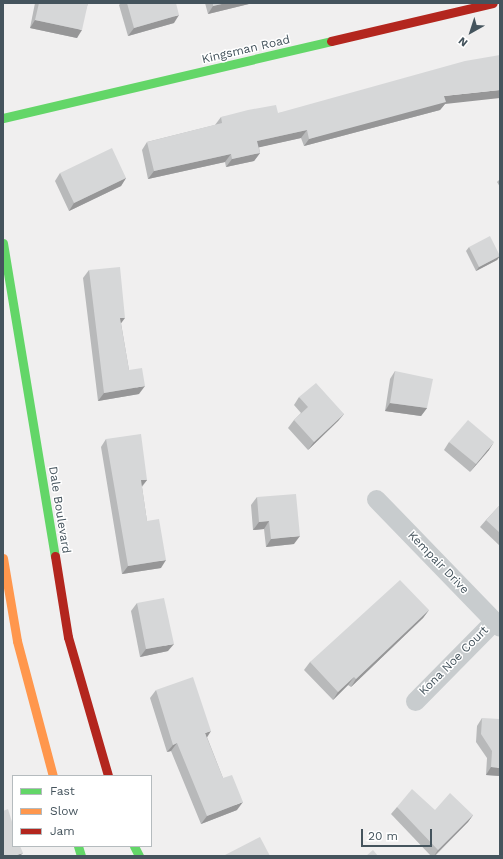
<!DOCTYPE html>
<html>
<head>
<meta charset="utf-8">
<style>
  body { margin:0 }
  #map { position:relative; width:503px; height:859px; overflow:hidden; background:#f0efef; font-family:"Work Sans",sans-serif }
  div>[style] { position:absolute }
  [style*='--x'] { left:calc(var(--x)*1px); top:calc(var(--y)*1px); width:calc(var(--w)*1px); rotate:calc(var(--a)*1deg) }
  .street>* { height:19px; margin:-9.5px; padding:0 9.5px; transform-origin:9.5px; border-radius:9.5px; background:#c8ccce }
  .fast>* { height:9px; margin:-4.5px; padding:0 4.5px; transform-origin:4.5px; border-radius:4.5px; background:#63d668 }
  .slow>* { height:9px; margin:-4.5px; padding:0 4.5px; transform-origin:4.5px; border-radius:4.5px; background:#ff974d }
  .jam>* { height:9px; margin:-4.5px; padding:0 4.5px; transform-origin:4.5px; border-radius:4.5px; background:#b3261e }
  .wall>* { inset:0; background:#b8b9ba }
  .shaded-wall>* { inset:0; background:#969697 }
  .building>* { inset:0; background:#d6d7d8 }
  span { translate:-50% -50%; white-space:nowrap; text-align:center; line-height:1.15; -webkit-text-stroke:3px #fff; paint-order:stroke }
  .street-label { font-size:12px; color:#45545d }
  .frame { position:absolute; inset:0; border:4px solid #45545d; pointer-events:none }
  .legend { position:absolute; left:12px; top:775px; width:140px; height:72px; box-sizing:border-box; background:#fff; border:1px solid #b5bbbe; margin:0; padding:5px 7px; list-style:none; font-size:12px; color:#45545d }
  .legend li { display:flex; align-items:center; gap:8px; height:20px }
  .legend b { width:20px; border:1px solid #b5bbbe }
  .north { position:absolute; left:451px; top:12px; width:40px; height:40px; -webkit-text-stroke:3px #fff; paint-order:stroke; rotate:219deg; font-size:11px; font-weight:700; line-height:16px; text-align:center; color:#45545d }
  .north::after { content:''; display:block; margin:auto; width:14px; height:18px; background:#45545d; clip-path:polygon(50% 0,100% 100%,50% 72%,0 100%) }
  .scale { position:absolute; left:361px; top:829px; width:71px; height:18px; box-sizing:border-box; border:2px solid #45545d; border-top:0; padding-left:5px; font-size:12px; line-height:14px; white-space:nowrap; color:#45545d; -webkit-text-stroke:3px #fff; paint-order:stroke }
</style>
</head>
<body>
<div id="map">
  <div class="street">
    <i style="--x:376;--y:499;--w:178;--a:45.9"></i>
    <i style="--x:415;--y:701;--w:112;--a:-45.4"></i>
  </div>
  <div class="fast">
    <i style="--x:3;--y:118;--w:337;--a:-13.2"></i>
    <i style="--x:3;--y:243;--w:317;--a:80.6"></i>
    <i style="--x:78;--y:846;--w:10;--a:73"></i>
    <i style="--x:134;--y:846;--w:11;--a:63"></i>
  </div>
  <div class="slow">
    <i style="--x:3;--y:558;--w:84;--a:80.4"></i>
    <i style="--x:17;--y:641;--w:140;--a:75.1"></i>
  </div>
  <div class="jam">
    <i style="--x:331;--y:41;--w:166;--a:-13.2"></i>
    <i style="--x:55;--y:556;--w:82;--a:80.9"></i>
    <i style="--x:68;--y:637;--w:145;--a:73.9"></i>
  </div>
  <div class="wall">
    <i style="clip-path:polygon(35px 3px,88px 3px,77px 38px,30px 28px)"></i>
    <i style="clip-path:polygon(121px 3px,176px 3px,174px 23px,128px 36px,119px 5px)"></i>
    <i style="clip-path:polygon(205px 3px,253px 3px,208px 14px)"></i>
    <i style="clip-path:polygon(445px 104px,440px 110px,304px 146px,301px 138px,259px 147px,260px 153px,254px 161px,226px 167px,225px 162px,148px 179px,142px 150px,147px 142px,215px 125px,221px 117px,278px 113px)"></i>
    <i style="clip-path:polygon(60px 173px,126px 178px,121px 186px,69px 211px,55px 181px)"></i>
    <i style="clip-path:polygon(500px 179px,500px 187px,497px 182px)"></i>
    <i style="clip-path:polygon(469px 247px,500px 256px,497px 260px,476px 271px,466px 251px)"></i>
    <i style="clip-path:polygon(89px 270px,121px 323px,129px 370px,139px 394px,98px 401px,83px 278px)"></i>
    <i style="clip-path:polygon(395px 371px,427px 408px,421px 416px,385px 411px,390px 379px)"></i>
    <i style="clip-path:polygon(299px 397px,344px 414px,338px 421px,308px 450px,288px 428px,294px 420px,301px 413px,294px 405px)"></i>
    <i style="clip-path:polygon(106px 439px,147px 480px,142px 487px,147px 521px,161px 568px,122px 574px,101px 447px)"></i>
    <i style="clip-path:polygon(449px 442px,489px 450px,470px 472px,444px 450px)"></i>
    <i style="clip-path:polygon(257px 497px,294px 544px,266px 547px,264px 529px,253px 530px,251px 505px)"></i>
    <i style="clip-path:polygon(500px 505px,500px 546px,480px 527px,486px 520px)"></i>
    <i style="clip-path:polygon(137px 603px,168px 651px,140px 657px,131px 611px)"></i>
    <i style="clip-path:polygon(429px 610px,423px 618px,351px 687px,348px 685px,333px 700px,304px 670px,310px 662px)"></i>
    <i style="clip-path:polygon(156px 690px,207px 737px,223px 778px,237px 810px,201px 824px,171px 751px,167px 752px,150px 698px)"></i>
    <i style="clip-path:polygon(482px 718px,500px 776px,486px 775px,487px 758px,476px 742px,477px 726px)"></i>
    <i style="clip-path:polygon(397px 807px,435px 810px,473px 815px,468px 822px,435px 856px,431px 856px,391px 814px)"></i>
  </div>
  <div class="shaded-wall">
    <i style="clip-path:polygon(226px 3px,253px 3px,208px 14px,213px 6px)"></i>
    <i style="clip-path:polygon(179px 15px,174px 23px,128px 36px,134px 28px)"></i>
    <i style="clip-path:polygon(35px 20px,82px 30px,77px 38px,30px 28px)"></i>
    <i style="clip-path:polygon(500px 90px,500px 98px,445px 104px,440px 110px,304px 146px,309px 139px,444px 96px)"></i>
    <i style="clip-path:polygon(307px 130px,301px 138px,252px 149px,257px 141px)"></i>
    <i style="clip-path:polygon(260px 153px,254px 161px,226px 167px,232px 159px)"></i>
    <i style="clip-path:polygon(231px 154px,225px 162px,148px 179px,154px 171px)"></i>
    <i style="clip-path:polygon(126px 178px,121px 186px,69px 211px,74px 203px)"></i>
    <i style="clip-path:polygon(500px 256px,497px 260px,476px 271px,479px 267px)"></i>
    <i style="clip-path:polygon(120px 318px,125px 318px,119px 326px)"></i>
    <i style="clip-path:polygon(145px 386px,139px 394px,98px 401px,104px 393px)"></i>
    <i style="clip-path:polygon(390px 403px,427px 408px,421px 416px,385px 411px)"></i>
    <i style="clip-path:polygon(344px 414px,338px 421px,308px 450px,314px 442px)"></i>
    <i style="clip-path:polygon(494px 442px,489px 450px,470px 472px,476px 464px)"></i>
    <i style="clip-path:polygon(141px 480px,147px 480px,141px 487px)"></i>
    <i style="clip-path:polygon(269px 521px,264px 529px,253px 530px,259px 522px)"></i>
    <i style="clip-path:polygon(300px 536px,294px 544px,266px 547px,271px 539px)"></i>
    <i style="clip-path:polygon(166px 560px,161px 568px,122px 574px,128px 566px)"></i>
    <i style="clip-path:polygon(429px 610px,423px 618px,351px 687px,356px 679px)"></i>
    <i style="clip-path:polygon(174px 644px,168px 651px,140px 657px,146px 649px)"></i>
    <i style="clip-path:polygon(354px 677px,348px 685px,333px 700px,338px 692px)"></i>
    <i style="clip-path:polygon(211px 731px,206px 739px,205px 733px)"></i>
    <i style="clip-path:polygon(177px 743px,171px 751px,167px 752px,173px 745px)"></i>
    <i style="clip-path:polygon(491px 767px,500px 768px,500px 776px,486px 775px)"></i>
    <i style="clip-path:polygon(243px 802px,237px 810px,201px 824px,207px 816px)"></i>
    <i style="clip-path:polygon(473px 815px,468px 822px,434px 856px,438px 850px)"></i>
    <i style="clip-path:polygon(23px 853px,20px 856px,13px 856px)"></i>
  </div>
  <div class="building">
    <i style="clip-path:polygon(39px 3px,88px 3px,82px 30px,35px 20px)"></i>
    <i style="clip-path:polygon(127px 3px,176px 3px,179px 15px,134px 28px)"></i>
    <i style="clip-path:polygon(213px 3px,226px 3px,213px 6px)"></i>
    <i style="clip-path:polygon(500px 55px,500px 90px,444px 96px,446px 102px,309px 139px,307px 130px,257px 141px,260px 153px,232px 159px,231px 154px,154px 171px,147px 142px,222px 123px,221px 117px,248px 110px,276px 105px,278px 113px,465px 61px)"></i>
    <i style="clip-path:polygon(112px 148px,126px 178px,74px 203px,60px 173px)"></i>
    <i style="clip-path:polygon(490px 236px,500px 256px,479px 267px,469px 247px)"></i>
    <i style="clip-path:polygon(120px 267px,125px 318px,120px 318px,129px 370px,142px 368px,145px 386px,104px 393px,89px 270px)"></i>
    <i style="clip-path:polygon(395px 371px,433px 379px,427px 408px,390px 403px)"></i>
    <i style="clip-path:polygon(316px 383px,344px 414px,314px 442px,294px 420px,308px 407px,299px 397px)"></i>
    <i style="clip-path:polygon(468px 420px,494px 442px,476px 464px,449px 442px)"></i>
    <i style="clip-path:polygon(141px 434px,147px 480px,141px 480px,147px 521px,159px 519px,166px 560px,128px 566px,106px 439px)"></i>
    <i style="clip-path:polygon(296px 494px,300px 536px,271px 539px,269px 521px,259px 522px,257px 497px)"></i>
    <i style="clip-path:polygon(500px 505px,500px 533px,486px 520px)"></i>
    <i style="clip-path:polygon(400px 580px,429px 610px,356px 679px,354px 677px,338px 692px,310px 662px)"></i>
    <i style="clip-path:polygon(164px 598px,174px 644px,146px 649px,137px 603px)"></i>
    <i style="clip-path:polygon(193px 677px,211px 731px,205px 733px,223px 778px,232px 775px,243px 802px,207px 816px,177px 743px,173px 745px,156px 690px)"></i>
    <i style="clip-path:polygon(482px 718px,500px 719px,500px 768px,491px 767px,492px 751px,481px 734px)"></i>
    <i style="clip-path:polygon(412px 789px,435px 810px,450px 793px,473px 815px,438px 850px,397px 807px)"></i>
    <i style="clip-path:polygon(8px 809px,13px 825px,13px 846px,20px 846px,23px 853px,13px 856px,3px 856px,3px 811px)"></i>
    <i style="clip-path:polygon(260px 837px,270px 856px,226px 856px,225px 855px)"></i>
    <i style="clip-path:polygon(373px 850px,378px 856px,366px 856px)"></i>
  </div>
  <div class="street-label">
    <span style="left:246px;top:50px;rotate:-13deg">Kingsman Road</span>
    <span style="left:59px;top:510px;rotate:81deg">Dale Boulevard</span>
    <span style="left:438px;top:563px;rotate:46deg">Kempair Drive</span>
    <span style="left:454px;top:661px;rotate:-45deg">Kona Noe Court</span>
  </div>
  <div class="frame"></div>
  <ul class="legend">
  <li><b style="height:5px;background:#63d668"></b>Fast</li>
  <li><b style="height:5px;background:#ff974d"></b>Slow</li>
  <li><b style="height:5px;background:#b3261e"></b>Jam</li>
  </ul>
  <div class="north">N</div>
  <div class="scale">20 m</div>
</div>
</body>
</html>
